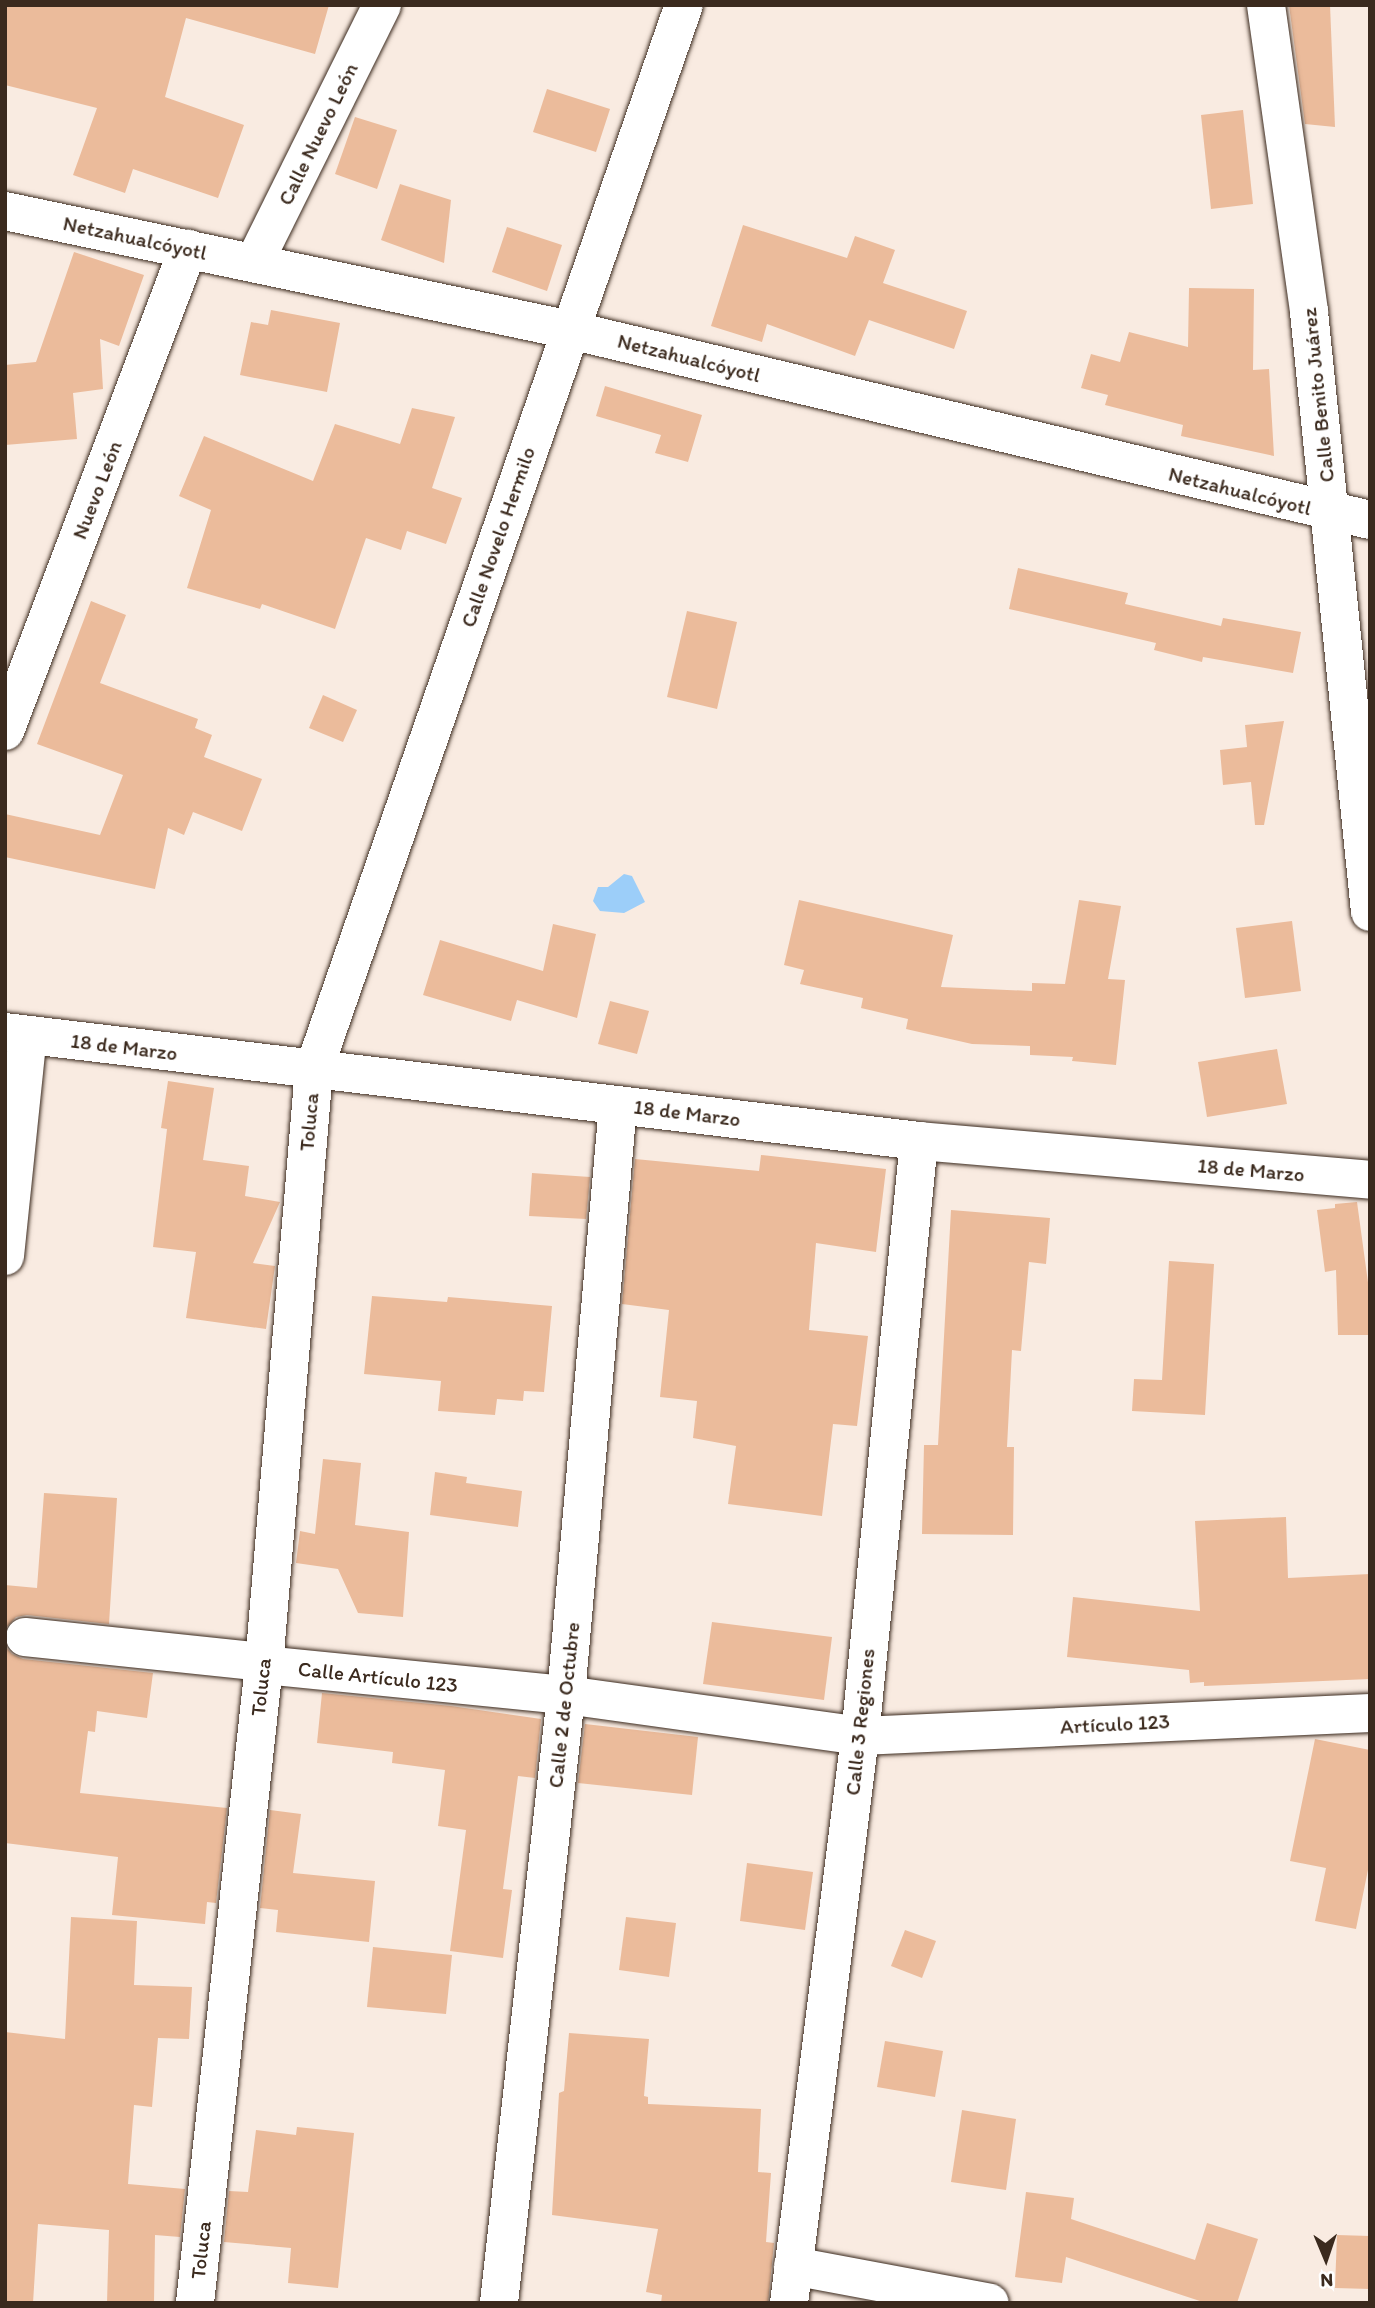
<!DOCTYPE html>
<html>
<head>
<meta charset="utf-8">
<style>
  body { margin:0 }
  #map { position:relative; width:1375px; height:2308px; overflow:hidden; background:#f9ebe1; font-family:Itim,sans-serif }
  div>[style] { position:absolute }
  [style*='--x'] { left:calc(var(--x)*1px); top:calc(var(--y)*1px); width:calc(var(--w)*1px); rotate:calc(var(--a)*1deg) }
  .water>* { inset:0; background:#9ccef9 }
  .building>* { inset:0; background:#ebbb9b }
  .roads { filter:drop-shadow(0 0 2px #3b2a1e) drop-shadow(0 0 2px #3b2a1e) }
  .minor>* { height:38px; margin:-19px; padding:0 19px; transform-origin:19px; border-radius:19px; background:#fff }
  span { translate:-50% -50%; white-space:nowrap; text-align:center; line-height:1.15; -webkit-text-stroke:7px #fff; paint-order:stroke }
  .street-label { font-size:21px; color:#3b2a1e }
  .frame { position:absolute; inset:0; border:7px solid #3b2a1e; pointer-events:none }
  .north { position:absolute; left:1291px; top:2224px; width:70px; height:70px; -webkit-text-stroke:5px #fff; paint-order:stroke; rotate:178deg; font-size:19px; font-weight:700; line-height:28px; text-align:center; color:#3b2a1e }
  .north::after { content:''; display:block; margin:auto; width:24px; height:32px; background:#3b2a1e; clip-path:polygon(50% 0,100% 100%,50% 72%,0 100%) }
</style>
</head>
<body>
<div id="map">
  <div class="water">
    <i style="clip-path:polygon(624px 874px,632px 876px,645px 902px,624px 913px,600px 911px,593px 901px,598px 887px,608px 887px)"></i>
  </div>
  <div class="building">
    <i style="clip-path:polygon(5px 5px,329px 5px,315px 54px,186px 18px,165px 97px,244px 125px,218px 198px,133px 169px,125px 193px,73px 175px,97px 108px,5px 85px)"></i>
    <i style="clip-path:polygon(1289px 5px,1330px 5px,1335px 127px,1305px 124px)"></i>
    <i style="clip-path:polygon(547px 89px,610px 109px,596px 152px,533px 132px)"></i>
    <i style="clip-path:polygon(1243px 110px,1253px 204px,1211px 209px,1201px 115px)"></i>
    <i style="clip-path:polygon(355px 117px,397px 130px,377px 189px,335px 174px)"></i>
    <i style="clip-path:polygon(400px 184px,451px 200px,444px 263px,381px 240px)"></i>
    <i style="clip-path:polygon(743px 225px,847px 258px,855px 236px,895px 250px,883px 283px,967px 311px,954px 349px,869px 320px,855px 356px,767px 324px,762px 342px,711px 326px)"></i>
    <i style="clip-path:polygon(507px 227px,562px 245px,547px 291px,492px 272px)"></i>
    <i style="clip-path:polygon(74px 252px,144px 275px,119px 346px,100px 339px,103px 389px,73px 393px,77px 439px,5px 445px,5px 365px,36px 362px)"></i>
    <i style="clip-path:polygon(1189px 288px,1254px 289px,1253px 370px,1269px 369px,1274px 456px,1181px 436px,1183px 425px,1105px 405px,1108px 395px,1081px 388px,1091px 354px,1120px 362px,1129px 332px,1188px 347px)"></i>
    <i style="clip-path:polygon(271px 310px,340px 323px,327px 392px,240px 375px,251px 322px,268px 325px)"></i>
    <i style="clip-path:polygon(605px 386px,702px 415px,688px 462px,655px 453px,661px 435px,596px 416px)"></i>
    <i style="clip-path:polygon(412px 408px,455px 417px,432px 488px,462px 498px,446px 544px,407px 531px,401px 550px,366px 538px,335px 629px,262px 604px,260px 609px,187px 588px,211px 510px,179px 496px,204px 436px,313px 481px,335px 424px,400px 444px)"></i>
    <i style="clip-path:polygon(1018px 568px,1128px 593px,1125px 604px,1221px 626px,1223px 618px,1301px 632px,1293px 673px,1203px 657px,1202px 662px,1154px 650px,1156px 643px,1009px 609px)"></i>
    <i style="clip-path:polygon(91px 601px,126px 615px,100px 683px,198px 719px,195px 728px,212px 735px,204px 757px,262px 779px,242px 831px,193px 812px,184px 835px,168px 828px,155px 889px,5px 857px,5px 814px,100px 835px,123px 775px,37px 744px)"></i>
    <i style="clip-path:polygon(687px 611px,737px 622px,717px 709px,667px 697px)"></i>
    <i style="clip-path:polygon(323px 695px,357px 710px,343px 742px,309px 728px)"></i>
    <i style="clip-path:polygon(1284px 721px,1264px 825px,1255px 825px,1251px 782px,1223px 785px,1220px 750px,1247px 747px,1245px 725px)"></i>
    <i style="clip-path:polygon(799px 900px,953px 935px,941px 987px,1032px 991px,1032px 983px,1065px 984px,1079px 900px,1121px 906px,1108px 979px,1125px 980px,1116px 1065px,1072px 1061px,1073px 1057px,1030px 1055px,1030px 1046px,972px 1044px,906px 1029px,908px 1019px,861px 1008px,863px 998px,800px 984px,804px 970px,784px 965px)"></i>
    <i style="clip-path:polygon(1292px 921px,1301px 991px,1245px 998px,1236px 928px)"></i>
    <i style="clip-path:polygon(553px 924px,596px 934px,577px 1018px,517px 1000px,511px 1021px,423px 995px,440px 940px,543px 971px)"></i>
    <i style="clip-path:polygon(610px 1001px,649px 1011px,637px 1054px,598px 1044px)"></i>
    <i style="clip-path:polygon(1277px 1049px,1287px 1104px,1207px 1117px,1198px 1062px)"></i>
    <i style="clip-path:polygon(168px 1081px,214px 1088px,203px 1160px,249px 1166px,245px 1196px,280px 1202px,253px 1263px,275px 1266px,266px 1329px,186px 1318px,196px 1252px,153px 1247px,167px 1129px,161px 1128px)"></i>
    <i style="clip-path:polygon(761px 1155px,886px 1169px,876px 1252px,816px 1243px,809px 1330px,868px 1336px,857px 1426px,833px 1424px,822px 1516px,728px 1504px,736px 1446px,693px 1438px,697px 1401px,660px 1397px,669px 1310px,622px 1304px,635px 1159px,759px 1171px)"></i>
    <i style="clip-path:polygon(532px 1173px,590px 1177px,586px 1219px,529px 1216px)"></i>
    <i style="clip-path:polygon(1357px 1202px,1370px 1297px,1370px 1335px,1338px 1335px,1336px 1270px,1325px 1272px,1317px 1210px,1335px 1208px,1335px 1204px)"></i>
    <i style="clip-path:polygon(951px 1210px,1050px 1218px,1046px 1264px,1029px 1262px,1021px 1351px,1012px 1350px,1007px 1447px,1014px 1447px,1013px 1535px,922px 1534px,924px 1445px,938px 1445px)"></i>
    <i style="clip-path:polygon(1169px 1261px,1214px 1264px,1205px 1415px,1132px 1411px,1134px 1379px,1162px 1380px)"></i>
    <i style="clip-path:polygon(372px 1296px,447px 1302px,448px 1297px,552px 1306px,544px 1392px,524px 1391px,523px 1401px,497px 1399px,495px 1415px,438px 1411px,441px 1381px,364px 1374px)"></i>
    <i style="clip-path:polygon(323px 1459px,361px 1463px,355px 1525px,409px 1532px,403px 1617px,358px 1613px,338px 1569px,296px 1563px,300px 1531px,315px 1534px)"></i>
    <i style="clip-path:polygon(435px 1472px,467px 1477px,466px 1483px,522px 1491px,518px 1527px,430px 1515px)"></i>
    <i style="clip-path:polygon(44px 1493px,117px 1498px,109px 1624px,27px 1615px,16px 1617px,5px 1629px,5px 1585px,37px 1588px)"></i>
    <i style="clip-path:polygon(1286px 1517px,1288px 1578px,1370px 1574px,1370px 1679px,1204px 1686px,1204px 1682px,1190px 1683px,1189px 1670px,1067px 1657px,1073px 1597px,1200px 1611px,1195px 1521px)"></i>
    <i style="clip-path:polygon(712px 1622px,832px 1637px,824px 1700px,703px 1684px)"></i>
    <i style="clip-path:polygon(5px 1646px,12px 1654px,23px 1659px,153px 1673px,147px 1718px,97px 1711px,95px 1732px,88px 1731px,80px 1793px,227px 1808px,216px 1903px,207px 1902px,205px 1924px,112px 1915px,118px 1857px,5px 1843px)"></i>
    <i style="clip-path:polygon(322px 1693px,451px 1706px,541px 1719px,535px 1778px,518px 1776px,503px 1889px,512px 1890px,503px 1958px,450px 1951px,466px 1830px,438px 1826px,445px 1770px,392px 1763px,393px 1752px,317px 1743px)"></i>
    <i style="clip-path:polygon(585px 1724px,698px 1737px,692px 1795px,578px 1783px)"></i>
    <i style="clip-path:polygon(1315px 1739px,1370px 1750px,1370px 1860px,1356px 1929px,1315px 1921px,1326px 1868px,1290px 1861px)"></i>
    <i style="clip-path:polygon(270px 1810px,301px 1814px,293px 1873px,375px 1881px,369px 1942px,276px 1932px,278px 1910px,260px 1908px)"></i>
    <i style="clip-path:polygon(747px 1863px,813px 1872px,805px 1930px,740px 1921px)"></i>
    <i style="clip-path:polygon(71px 1917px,137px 1921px,134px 1985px,192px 1987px,189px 2039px,158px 2038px,152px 2107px,134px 2105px,128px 2184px,185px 2189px,180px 2237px,155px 2235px,154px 2303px,107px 2303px,109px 2230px,38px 2224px,33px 2303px,5px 2303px,5px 2032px,65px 2039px)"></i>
    <i style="clip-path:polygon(626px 1917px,676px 1923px,669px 1977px,619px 1970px)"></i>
    <i style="clip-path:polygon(905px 1930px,936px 1941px,922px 1978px,891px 1966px)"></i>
    <i style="clip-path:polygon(373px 1947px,452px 1955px,446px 2014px,367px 2007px)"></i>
    <i style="clip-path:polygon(569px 2033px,649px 2039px,644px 2096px,648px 2097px,648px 2104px,761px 2109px,758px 2172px,771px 2173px,766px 2242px,774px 2243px,768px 2303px,661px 2303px,662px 2295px,646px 2292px,658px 2229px,552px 2215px,559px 2093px,564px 2091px)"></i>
    <i style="clip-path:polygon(885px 2041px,943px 2051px,935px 2097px,877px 2087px)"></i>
    <i style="clip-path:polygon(962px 2110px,1016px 2119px,1006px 2190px,951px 2182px)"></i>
    <i style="clip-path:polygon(297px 2127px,354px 2133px,338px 2288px,288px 2283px,291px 2248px,224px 2242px,229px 2191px,248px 2192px,256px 2130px,296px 2135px)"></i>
    <i style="clip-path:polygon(1026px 2192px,1074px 2198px,1071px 2219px,1195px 2260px,1207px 2223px,1258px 2239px,1237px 2303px,1206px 2303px,1066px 2257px,1062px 2283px,1015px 2277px)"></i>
    <i style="clip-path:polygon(1337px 2235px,1370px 2236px,1370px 2289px,1335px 2288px)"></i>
  </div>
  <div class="roads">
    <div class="minor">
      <i style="--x:1266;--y:5;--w:310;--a:82"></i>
      <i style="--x:1309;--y:312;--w:603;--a:84.19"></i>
      <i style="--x:5;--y:211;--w:577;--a:11.89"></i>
      <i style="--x:570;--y:330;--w:822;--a:13.36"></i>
      <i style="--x:254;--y:263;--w:288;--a:-63.6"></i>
      <i style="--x:5;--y:731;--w:516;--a:-69.21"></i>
      <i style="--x:5;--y:1032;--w:920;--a:6.8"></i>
      <i style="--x:919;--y:1141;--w:453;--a:4.9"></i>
      <i style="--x:5;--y:1256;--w:222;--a:-84.1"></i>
      <i style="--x:25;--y:1637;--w:231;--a:6"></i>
      <i style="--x:255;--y:1661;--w:10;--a:24"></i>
      <i style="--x:264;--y:1665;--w:303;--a:5.7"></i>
      <i style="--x:566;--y:1695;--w:297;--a:7.9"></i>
      <i style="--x:860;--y:1736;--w:511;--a:-2.58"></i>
      <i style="--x:793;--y:2266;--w:200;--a:10.6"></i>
      <i style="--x:195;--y:2303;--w:642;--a:-83.83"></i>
      <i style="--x:264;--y:1665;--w:598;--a:-85.2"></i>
      <i style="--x:314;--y:1069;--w:1126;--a:-70.83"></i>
      <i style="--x:499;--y:2303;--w:612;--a:-83.71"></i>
      <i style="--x:566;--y:1695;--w:592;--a:-84.96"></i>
      <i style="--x:789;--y:2303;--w:571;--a:-82.86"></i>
      <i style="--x:860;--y:1736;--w:598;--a:-84.34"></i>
    </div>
  </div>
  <div class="street-label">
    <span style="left:318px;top:134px;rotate:-64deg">Calle Nuevo León</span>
    <span style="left:135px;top:238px;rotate:12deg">Netzahualcóyotl</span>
    <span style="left:689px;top:358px;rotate:14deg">Netzahualcóyotl</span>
    <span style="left:1318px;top:395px;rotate:-96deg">Calle Benito Juárez</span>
    <span style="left:97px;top:490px;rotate:-69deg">Nuevo León</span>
    <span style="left:1240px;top:491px;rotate:14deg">Netzahualcóyotl</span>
    <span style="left:498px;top:537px;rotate:-71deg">Calle Novelo Hermilo</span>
    <span style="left:124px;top:1047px;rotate:7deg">18 de Marzo</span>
    <span style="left:687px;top:1113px;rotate:7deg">18 de Marzo</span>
    <span style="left:309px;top:1122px;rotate:-85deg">Toluca</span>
    <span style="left:1251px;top:1170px;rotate:5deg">18 de Marzo</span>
    <span style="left:378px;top:1677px;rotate:6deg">Calle Artículo 123</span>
    <span style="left:261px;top:1687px;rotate:-84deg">Toluca</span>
    <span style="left:564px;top:1705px;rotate:-84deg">Calle 2 de Octubre</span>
    <span style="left:860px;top:1722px;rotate:-84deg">Calle 3 Regiones</span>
    <span style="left:1115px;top:1724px;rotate:-3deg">Artículo 123</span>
    <span style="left:201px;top:2250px;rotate:-84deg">Toluca</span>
  </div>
  <div class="frame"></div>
  <div class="north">N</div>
</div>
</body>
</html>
